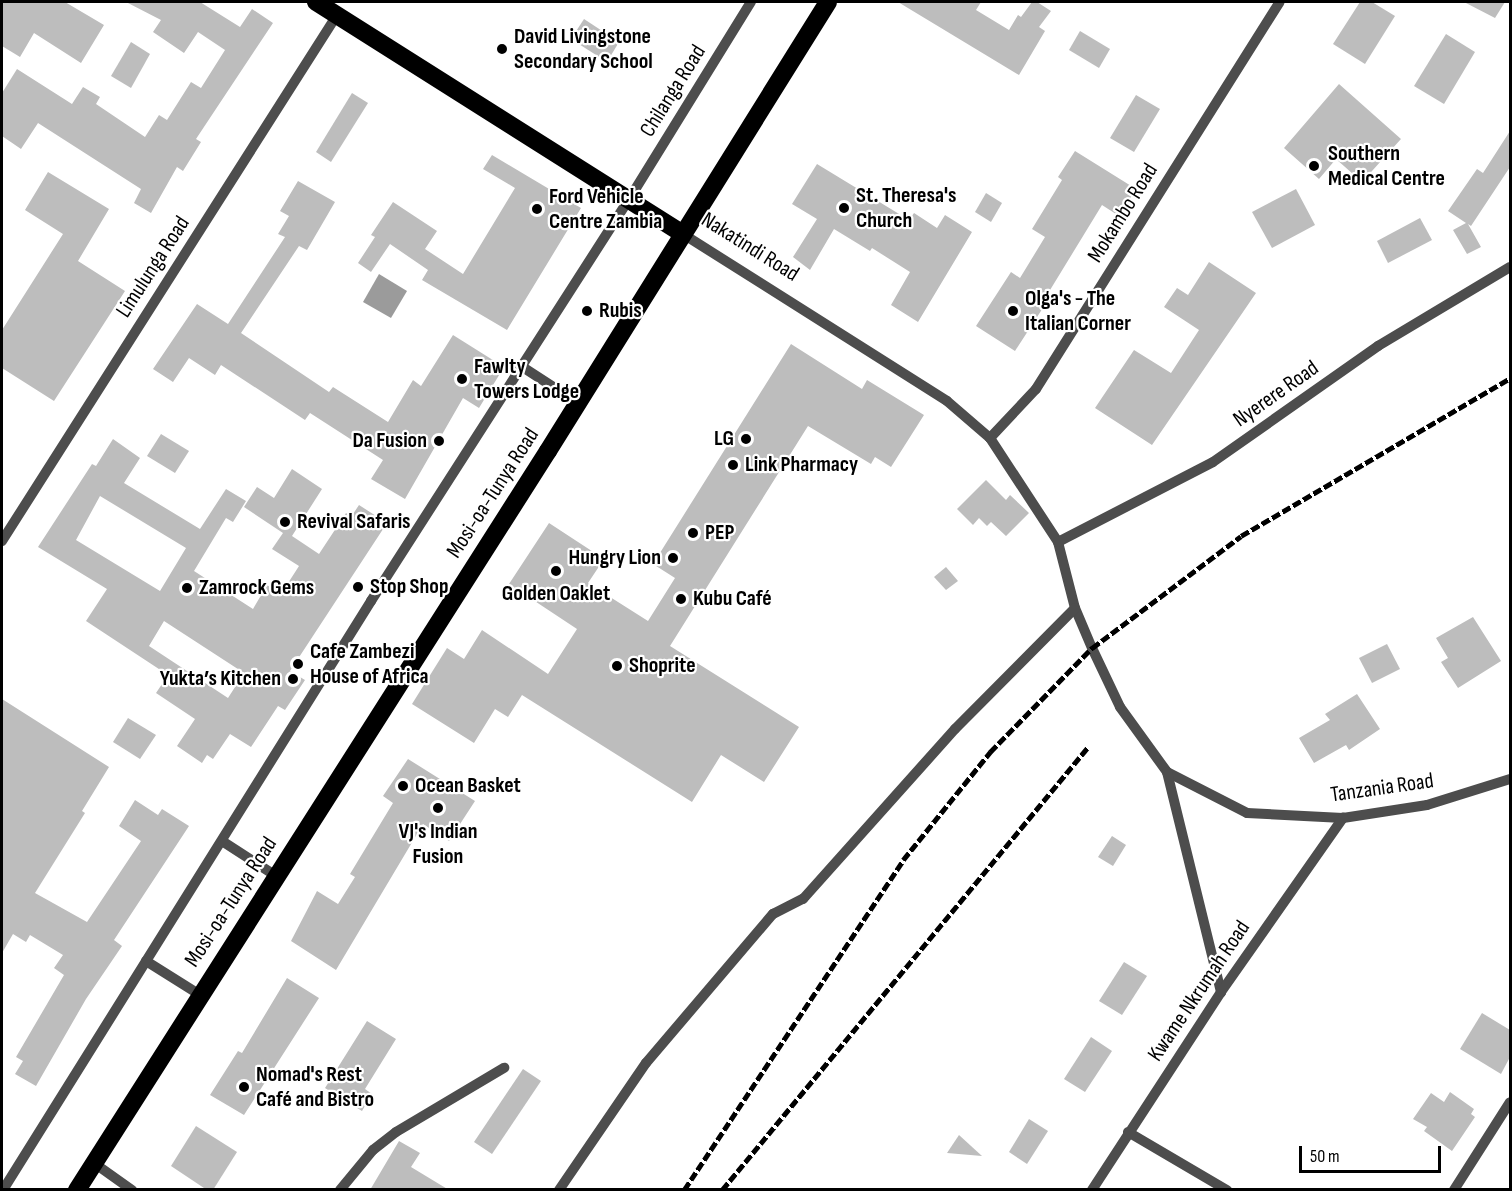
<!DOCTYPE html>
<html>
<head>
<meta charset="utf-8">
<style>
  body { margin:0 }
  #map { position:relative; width:1512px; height:1191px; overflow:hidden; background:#fff; font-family:"Sofia Sans Condensed",sans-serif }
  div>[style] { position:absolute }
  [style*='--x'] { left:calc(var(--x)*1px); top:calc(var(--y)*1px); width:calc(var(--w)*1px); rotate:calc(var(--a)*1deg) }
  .water>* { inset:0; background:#9b9b9b }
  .building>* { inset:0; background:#bdbdbd }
  .minor>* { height:10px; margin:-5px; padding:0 5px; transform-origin:5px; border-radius:5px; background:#4d4d4d }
  .highway>* { height:18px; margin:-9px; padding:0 9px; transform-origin:9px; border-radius:9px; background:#000 }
  .rail>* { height:4.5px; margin-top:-2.25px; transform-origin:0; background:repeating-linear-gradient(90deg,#000 0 9px,transparent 0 12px) }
  .dots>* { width:16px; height:16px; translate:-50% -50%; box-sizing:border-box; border:3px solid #fff; border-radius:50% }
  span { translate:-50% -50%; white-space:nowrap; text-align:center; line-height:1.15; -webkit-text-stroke:4.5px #fff; paint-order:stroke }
  .poi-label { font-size:22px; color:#000; font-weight:700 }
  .left { translate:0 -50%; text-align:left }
  .right { translate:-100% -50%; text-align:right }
  .street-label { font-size:22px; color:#000 }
  .frame { position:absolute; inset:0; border:3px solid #000; pointer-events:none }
  .scale { position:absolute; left:1299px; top:1146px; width:142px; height:27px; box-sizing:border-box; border:3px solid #000; border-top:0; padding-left:8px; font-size:18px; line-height:21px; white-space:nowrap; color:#000; -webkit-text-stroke:4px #fff; paint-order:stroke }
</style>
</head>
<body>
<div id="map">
  <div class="water">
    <i style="clip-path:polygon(379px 274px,407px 291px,391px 318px,363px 302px)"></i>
  </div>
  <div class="building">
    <i style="clip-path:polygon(2px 2px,65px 2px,104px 25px,81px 63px,34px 33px,20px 57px,2px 46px)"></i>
    <i style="clip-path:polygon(126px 2px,200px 2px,240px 27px,252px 9px,273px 23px,196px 139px,201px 142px,183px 171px,177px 167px,151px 213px,134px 203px,141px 189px,38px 123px,21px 149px,2px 136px,2px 93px,17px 69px,72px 104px,83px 87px,100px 97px,96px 104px,145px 137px,159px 115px,167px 120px,191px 82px,201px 88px,225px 50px,198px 32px,184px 53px,153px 32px,161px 20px)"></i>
    <i style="clip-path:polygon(898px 2px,981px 2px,976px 10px,1009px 30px,1018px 15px,1021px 17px,1032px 2px,1037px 2px,1051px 11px,1039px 27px,1045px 31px,1019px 75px)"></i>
    <i style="clip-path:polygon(1360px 2px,1372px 2px,1395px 16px,1365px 64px,1333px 44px)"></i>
    <i style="clip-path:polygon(1464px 2px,1505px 2px,1495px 18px)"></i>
    <i style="clip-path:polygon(584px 19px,619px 42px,607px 62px,571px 39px)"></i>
    <i style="clip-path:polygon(1080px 31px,1110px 49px,1099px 68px,1069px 50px)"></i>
    <i style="clip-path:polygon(1446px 34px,1475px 52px,1444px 104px,1414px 86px)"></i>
    <i style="clip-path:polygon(131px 42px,150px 54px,131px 88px,111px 76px)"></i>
    <i style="clip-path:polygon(1339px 84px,1401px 139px,1362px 182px,1336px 159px,1319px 179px,1284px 148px)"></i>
    <i style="clip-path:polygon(352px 93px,368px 103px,331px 162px,316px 152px)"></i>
    <i style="clip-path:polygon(1136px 95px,1160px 109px,1134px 152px,1110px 138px)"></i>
    <i style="clip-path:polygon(1510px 131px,1510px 167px,1471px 226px,1468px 224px,1481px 247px,1467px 254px,1453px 230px,1466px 223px,1448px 211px,1477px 169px,1483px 173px)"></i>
    <i style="clip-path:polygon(1075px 151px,1136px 189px,1119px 216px,1102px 205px,1047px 295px,1050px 297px,1015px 351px,976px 326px,1011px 272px,1020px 278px,1045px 237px,1032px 229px,1062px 180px,1058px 177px)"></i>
    <i style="clip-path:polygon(492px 155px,581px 208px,507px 330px,422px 280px,428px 270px,390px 244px,371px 272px,358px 263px,375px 237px,371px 235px,393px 202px,437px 231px,425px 249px,463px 274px,515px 188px,483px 169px)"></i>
    <i style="clip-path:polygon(817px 164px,909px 220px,914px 213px,937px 228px,945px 215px,972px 232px,918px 322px,891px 305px,910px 272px,872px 248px,870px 251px,834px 229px,810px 270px,793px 257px,817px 219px,792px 204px)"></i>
    <i style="clip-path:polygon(48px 172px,109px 209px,78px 261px,125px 291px,54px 401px,2px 368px,2px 330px,63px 234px,25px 210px)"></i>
    <i style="clip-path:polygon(298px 181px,335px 202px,307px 250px,299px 246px,241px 333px,329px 392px,333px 387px,388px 422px,413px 380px,421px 386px,453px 335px,504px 367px,479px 408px,463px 398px,405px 499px,371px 479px,383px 460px,310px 413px,305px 420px,221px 365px,215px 375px,189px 358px,173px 382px,153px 369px,197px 304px,228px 324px,285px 237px,278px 234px,289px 216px,280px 211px)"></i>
    <i style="clip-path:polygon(1296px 189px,1315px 225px,1272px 248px,1252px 212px)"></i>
    <i style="clip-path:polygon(986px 193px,1002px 203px,991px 222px,975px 212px)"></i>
    <i style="clip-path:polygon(1420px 218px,1432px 240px,1388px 263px,1377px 241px)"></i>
    <i style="clip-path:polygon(1209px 262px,1256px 293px,1152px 445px,1095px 408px,1134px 350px,1171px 373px,1199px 330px,1164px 307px,1177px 288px,1188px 295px)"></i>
    <i style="clip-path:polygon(791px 344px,862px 389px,867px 380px,924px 415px,891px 467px,875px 457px,871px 464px,808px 426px,670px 646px,799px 727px,764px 782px,721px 755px,692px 802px,522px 695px,508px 717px,495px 709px,474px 743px,412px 704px,447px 648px,464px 659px,482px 630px,548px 674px,577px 629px,509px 584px,549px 523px,604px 559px,588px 583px,648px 621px,675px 578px,653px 564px)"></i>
    <i style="clip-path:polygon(161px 434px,189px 451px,175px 473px,147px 456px)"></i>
    <i style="clip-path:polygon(evenodd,113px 439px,140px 458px,124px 483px,200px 529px,226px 489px,246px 501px,233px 522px,226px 518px,194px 571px,253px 609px,267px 585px,281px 594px,299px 566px,272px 549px,283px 533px,244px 507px,257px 487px,274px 498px,292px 469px,322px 489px,292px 536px,319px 554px,346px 513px,351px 517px,359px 505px,387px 523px,290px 671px,305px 680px,285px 710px,278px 706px,251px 747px,230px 734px,213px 759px,207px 755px,202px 763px,177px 746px,195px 719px,156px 693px,168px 675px,86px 621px,107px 589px,38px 547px,92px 464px,96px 466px,113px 439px,100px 496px,186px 548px,160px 591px,76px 540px,100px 496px,113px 439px,164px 621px,244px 673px,228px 698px,149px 646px,164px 621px)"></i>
    <i style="clip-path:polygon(986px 480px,1006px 500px,1010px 495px,1029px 513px,1006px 536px,991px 522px,987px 526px,979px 518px,973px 525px,957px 509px)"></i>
    <i style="clip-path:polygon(946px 567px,958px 581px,946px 590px,934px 577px)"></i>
    <i style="clip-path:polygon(1473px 617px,1501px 661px,1458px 688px,1441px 662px,1448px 658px,1436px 638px)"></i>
    <i style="clip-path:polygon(1387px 644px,1400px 669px,1372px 683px,1359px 658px)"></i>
    <i style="clip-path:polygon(1357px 694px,1380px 729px,1349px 750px,1346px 745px,1314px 763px,1299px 738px,1330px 720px,1325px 714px)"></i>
    <i style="clip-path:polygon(2px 699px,109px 767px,82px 811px,85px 813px,35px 893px,87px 922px,141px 841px,119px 826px,135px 800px,158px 815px,162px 809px,189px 826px,114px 940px,122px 946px,86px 999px,36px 1086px,15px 1074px,23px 1061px,16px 1057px,64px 975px,54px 968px,63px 955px,30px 935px,26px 942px,13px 934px,2px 953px)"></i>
    <i style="clip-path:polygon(128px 718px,156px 735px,140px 759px,113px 742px)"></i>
    <i style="clip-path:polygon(408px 759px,475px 801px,449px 841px,423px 824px,336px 970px,291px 941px,317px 891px,338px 904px,355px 877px,350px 874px,393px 803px,383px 796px)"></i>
    <i style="clip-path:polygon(1112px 836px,1126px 845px,1113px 866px,1098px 857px)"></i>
    <i style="clip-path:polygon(1124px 962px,1147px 976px,1122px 1015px,1099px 1001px)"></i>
    <i style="clip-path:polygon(287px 978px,319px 998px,244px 1115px,210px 1095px,238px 1051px,242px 1053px)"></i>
    <i style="clip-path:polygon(1482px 1013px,1510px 1030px,1510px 1057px,1501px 1074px,1460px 1049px)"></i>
    <i style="clip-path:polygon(367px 1021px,396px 1039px,365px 1089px,372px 1094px,362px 1111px,325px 1088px)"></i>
    <i style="clip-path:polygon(1091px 1037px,1112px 1051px,1085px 1092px,1064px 1079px)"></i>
    <i style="clip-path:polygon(523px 1069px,541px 1081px,492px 1154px,474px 1142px)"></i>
    <i style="clip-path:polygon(1450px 1092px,1474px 1109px,1471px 1114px,1475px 1117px,1452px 1151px,1424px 1131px,1427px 1127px,1413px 1119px,1431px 1093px,1444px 1102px)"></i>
    <i style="clip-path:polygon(1029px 1119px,1048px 1131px,1027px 1164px,1009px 1152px)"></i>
    <i style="clip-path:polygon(196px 1126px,237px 1152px,213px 1190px,207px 1190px,171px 1166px)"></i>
    <i style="clip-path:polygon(959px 1135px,982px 1156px,947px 1153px)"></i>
    <i style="clip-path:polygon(399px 1141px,420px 1153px,411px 1167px,449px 1190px,370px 1190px)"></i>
  </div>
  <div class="minor">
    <i style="--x:683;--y:234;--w:312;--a:32.3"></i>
    <i style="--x:947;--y:401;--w:57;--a:40.7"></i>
    <i style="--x:990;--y:438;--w:124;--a:56.8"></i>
    <i style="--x:1058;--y:542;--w:68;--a:75.6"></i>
    <i style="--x:1075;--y:608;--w:43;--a:67"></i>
    <i style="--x:1092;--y:648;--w:65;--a:64.6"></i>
    <i style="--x:1120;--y:707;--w:80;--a:54.1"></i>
    <i style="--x:1167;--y:772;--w:90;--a:27.1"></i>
    <i style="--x:1247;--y:813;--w:96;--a:3"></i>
    <i style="--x:1343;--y:818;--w:85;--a:-8.8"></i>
    <i style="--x:1427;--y:805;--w:87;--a:-17.4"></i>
    <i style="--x:521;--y:366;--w:68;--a:33"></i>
    <i style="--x:990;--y:438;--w:67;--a:-46.8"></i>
    <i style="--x:1036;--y:389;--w:457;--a:-57.8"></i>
    <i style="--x:2;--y:541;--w:624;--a:-57.51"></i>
    <i style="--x:1058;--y:542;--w:174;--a:-27.3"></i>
    <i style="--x:1213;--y:462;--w:202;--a:-35.1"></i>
    <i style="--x:1378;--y:346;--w:154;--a:-30.9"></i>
    <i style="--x:1167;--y:772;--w:227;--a:76.2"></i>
    <i style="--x:222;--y:841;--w:64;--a:32.9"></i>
    <i style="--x:146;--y:961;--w:64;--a:32.2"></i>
    <i style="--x:1128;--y:1132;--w:115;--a:30.4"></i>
    <i style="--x:94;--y:1163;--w:47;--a:35.4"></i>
    <i style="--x:3;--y:1190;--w:695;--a:-58"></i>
    <i style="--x:371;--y:601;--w:475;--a:-57.3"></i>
    <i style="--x:628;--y:201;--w:234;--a:-58.3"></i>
    <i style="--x:340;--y:1190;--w:52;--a:-50.5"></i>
    <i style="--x:373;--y:1150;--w:29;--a:-38"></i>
    <i style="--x:396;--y:1132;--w:126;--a:-30.7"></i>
    <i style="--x:559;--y:1190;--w:154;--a:-55.6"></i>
    <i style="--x:646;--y:1063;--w:196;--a:-49.6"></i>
    <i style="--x:773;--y:914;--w:34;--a:-27"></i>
    <i style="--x:803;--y:899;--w:228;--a:-48.2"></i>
    <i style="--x:955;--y:729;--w:170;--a:-45.2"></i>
    <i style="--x:1092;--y:1190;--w:236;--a:-56.9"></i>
    <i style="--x:1221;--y:992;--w:213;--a:-55"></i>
    <i style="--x:1454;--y:1190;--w:104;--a:-57.5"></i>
  </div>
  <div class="highway">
    <i style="--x:316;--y:2;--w:434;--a:32.3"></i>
    <i style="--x:77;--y:1190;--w:876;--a:-57.49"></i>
    <i style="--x:548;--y:451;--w:529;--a:-58.05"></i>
  </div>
  <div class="rail">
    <i style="--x:684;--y:1190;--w:396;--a:-56.4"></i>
    <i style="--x:903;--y:860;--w:139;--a:-51.1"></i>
    <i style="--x:990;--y:752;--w:146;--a:-45.6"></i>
    <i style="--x:1092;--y:648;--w:186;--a:-36.9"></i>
    <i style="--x:1241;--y:536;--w:312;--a:-30.4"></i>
    <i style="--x:722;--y:1190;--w:575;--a:-50.44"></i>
  </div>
  <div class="dots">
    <i style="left:502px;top:49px;background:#000"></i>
    <i style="left:1314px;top:166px;background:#000"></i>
    <i style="left:844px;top:208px;background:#000"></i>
    <i style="left:537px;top:209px;background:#000"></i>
    <i style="left:587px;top:311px;background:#000"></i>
    <i style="left:1013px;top:311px;background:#000"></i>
    <i style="left:462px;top:379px;background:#000"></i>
    <i style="left:746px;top:439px;background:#000"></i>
    <i style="left:439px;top:441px;background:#000"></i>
    <i style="left:733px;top:465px;background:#000"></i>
    <i style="left:285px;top:522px;background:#000"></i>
    <i style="left:693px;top:533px;background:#000"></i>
    <i style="left:673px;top:558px;background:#000"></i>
    <i style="left:556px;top:571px;background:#000"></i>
    <i style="left:358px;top:587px;background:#000"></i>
    <i style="left:187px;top:588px;background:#000"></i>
    <i style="left:681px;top:599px;background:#000"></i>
    <i style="left:298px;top:664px;background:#000"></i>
    <i style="left:617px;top:666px;background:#000"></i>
    <i style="left:293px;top:679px;background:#000"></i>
    <i style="left:403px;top:786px;background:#000"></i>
    <i style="left:438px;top:808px;background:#000"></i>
    <i style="left:244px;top:1087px;background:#000"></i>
  </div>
  <div class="poi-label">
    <span class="left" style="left:514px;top:49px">David Livingstone<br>Secondary School</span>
    <span class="left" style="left:1328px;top:166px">Southern<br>Medical Centre</span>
    <span class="left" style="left:856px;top:208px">St. Theresa's<br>Church</span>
    <span class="left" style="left:549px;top:209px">Ford Vehicle<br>Centre Zambia</span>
    <span class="left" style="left:1025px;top:311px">Olga's - The<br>Italian Corner</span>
    <span class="left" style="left:599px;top:311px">Rubis</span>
    <span class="left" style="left:474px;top:379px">Fawlty<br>Towers Lodge</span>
    <span class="right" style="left:734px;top:439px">LG</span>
    <span class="right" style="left:427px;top:441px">Da Fusion</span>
    <span class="left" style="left:745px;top:465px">Link Pharmacy</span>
    <span class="left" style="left:297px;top:522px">Revival Safaris</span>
    <span class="left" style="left:705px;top:533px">PEP</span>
    <span class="right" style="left:661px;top:558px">Hungry Lion</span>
    <span class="left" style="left:370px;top:587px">Stop Shop</span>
    <span class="left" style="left:199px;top:588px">Zamrock Gems</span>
    <span style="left:556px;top:594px">Golden Oaklet</span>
    <span class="left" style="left:693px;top:599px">Kubu Café</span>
    <span class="left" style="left:310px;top:664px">Cafe Zambezi<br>House of Africa</span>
    <span class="left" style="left:629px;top:666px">Shoprite</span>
    <span class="right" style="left:281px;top:679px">Yukta’s Kitchen</span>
    <span class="left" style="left:415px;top:786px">Ocean Basket</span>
    <span style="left:438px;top:844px">VJ's Indian<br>Fusion</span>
    <span class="left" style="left:256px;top:1087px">Nomad's Rest<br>Café and Bistro</span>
  </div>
  <div class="street-label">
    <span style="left:673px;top:91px;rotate:-58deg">Chilanga Road</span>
    <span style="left:1123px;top:213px;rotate:-58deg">Mokambo Road</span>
    <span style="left:750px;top:247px;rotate:32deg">Nakatindi Road</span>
    <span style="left:153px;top:267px;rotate:-57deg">Limulunga Road</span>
    <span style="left:1276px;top:394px;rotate:-35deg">Nyerere Road</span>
    <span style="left:493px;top:493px;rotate:-57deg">Mosi-oa-Tunya Road</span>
    <span style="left:1382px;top:788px;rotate:-8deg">Tanzania Road</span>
    <span style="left:231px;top:902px;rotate:-57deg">Mosi-oa-Tunya Road</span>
    <span style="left:1199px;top:991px;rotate:-56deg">Kwame Nkrumah Road</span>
  </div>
  <div class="frame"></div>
  <div class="scale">50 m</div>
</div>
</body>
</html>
